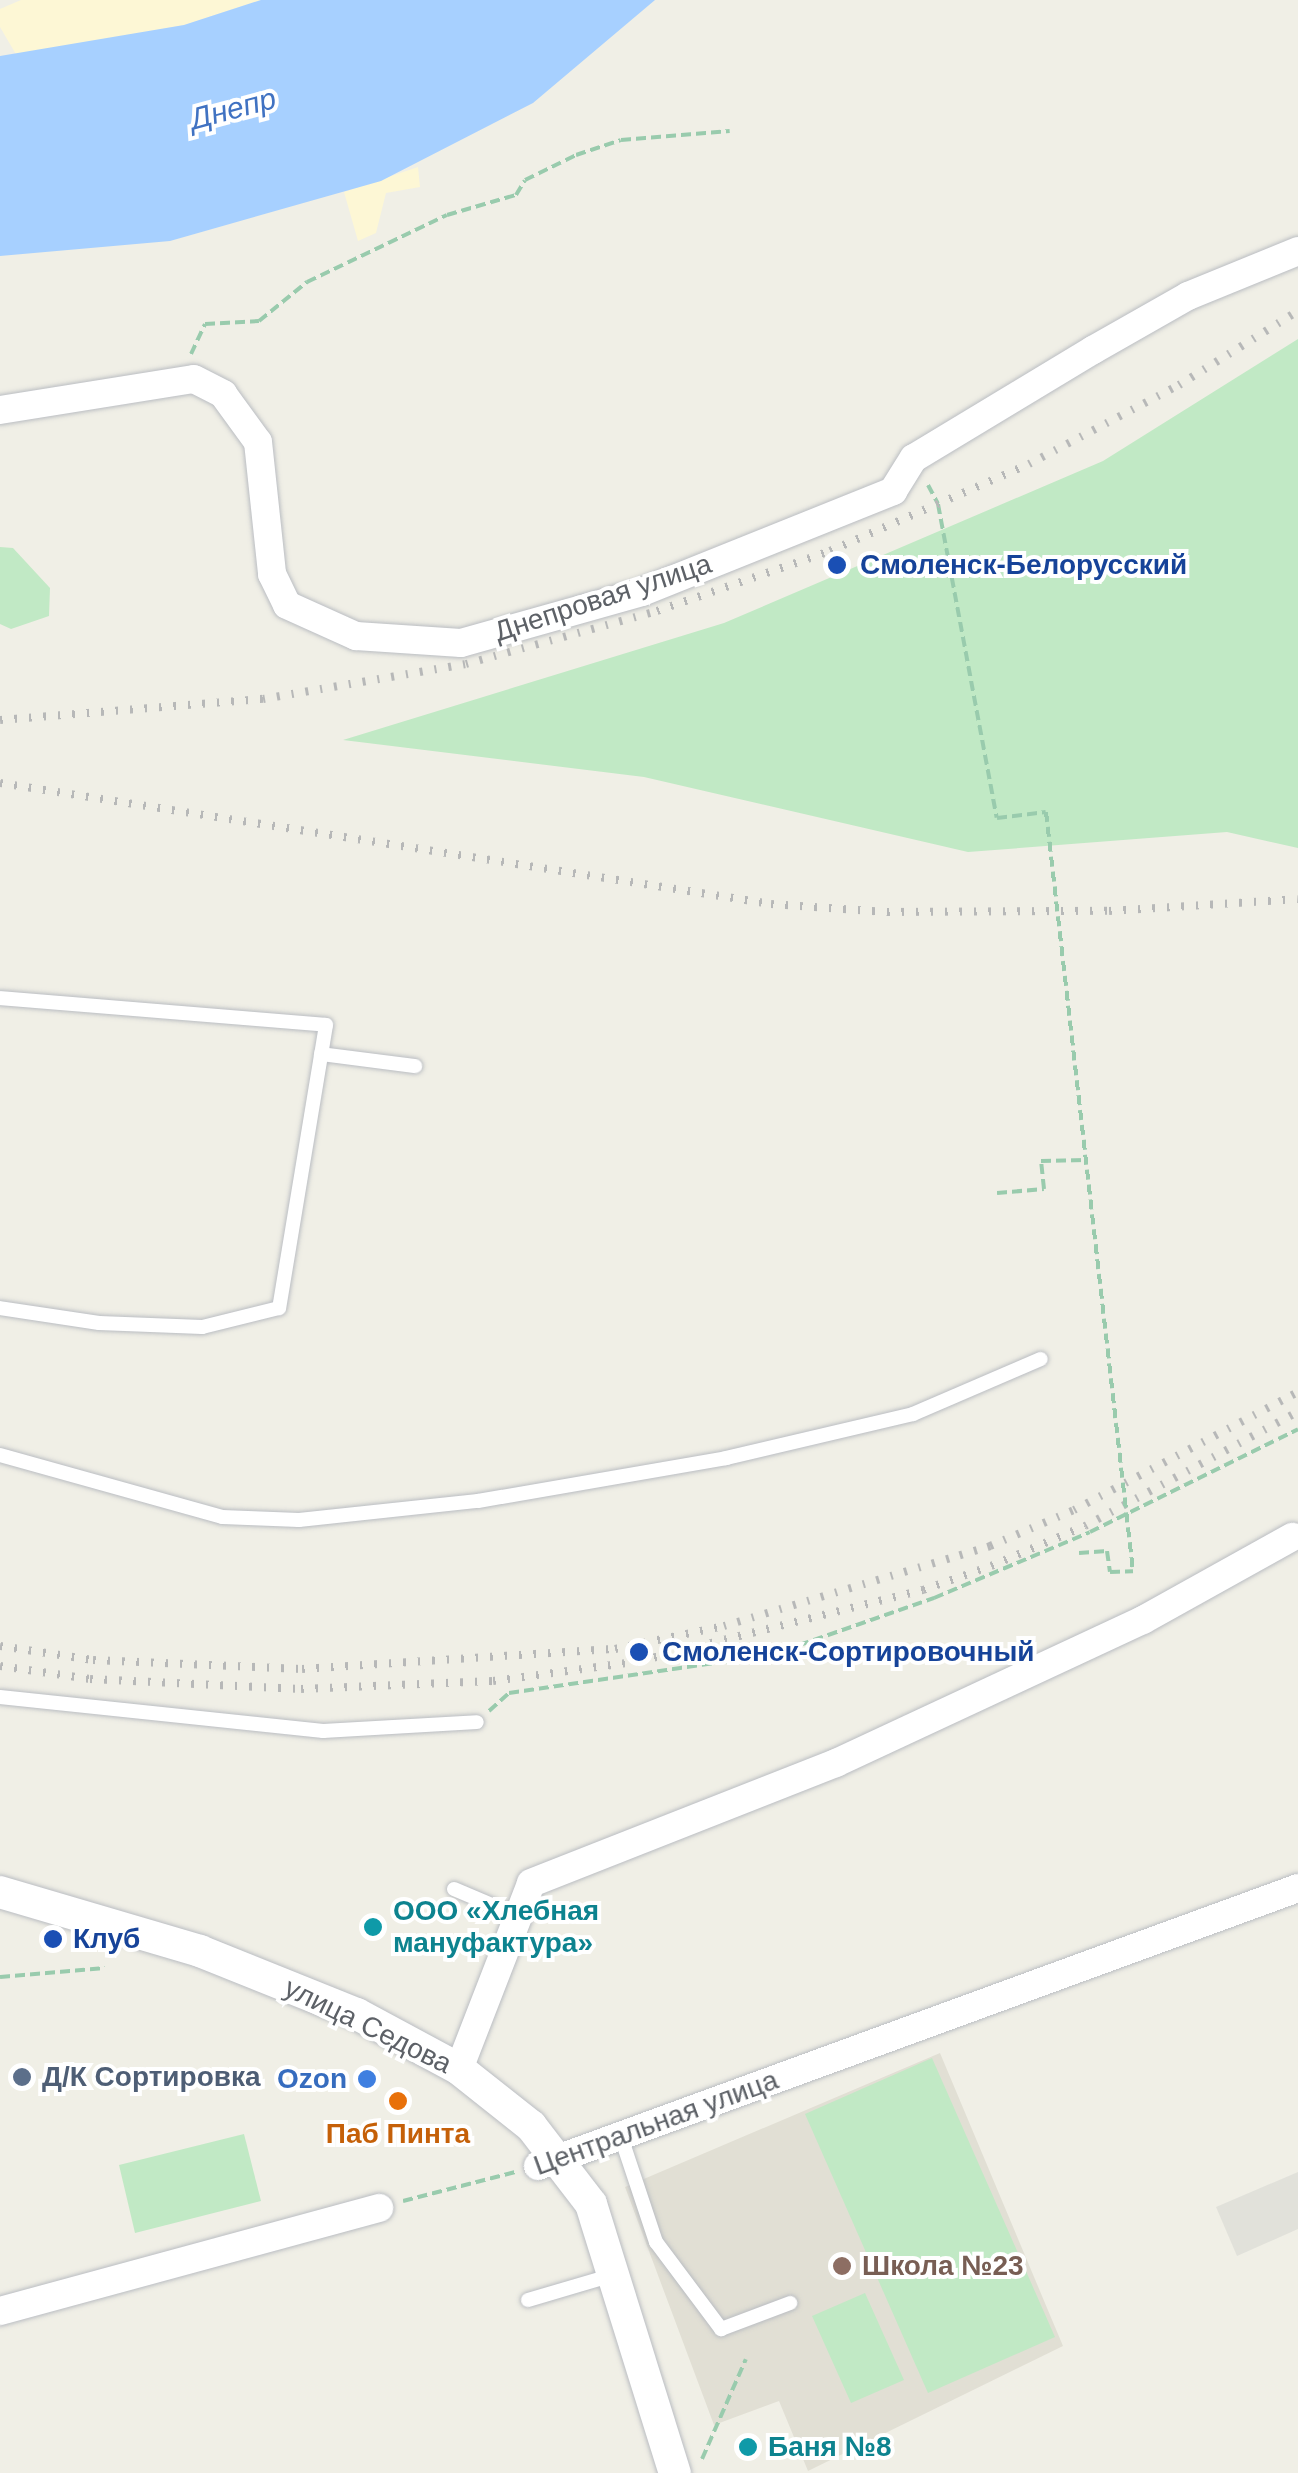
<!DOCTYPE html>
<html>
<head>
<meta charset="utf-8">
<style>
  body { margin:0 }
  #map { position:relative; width:1298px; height:2473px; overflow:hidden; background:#f0efe6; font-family:Arial,sans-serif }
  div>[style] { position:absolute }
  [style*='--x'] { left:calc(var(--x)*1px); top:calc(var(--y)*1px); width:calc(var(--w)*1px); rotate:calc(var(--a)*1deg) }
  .industrial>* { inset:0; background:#e1e1da }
  .education>* { inset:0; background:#e1dfd4 }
  .green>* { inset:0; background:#c1e9c5 }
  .sand>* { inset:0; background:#fdf7d5 }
  .water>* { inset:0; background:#a7d0ff }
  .path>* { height:4px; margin-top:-2px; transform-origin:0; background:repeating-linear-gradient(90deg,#99cbad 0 10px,transparent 0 15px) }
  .roads { filter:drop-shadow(0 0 2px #babdc2) drop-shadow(0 0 2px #babdc2) }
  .service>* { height:14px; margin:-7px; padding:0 7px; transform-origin:7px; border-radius:7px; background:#fff }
  .minor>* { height:28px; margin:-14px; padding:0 14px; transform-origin:14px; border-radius:14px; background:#fff }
  .tertiary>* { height:32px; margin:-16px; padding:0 16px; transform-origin:16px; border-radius:16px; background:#fff }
  .rail>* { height:8px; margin-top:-4px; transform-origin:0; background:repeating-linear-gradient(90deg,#b7b8b8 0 2.5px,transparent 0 14.5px) }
  .path-bridge>* { height:4px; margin-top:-2px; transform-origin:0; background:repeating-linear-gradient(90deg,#99cbad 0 10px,transparent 0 15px) }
  .dots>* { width:28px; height:28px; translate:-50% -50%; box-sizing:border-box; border:5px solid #fff; border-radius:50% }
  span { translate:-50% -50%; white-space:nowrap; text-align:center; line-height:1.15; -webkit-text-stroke:8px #fff; paint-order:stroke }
  .transit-label { font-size:28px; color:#164399; font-weight:700 }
  .left { translate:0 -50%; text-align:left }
  .street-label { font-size:28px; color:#5d6167 }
  .culture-label { font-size:28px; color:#0d838f; font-weight:700 }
  .service-label { font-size:28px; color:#4e5e75; font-weight:700 }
  .shop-label { font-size:28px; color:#366cbe; font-weight:700 }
  .right { translate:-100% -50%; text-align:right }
  .food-label { font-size:28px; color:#c56008; font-weight:700 }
  .education-label { font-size:28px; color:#785e54; font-weight:700 }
  .water-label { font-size:30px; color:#4072c2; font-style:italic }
</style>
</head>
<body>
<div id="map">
  <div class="industrial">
    <i style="clip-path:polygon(1298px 2172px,1298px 2229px,1237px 2256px,1216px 2207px)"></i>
  </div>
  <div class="education">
    <i style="clip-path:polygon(940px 2053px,1063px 2346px,808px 2471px,779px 2401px,714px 2425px,625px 2187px)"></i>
  </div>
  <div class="green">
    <i style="clip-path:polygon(1298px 339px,1298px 848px,1227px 832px,968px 852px,644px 777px,343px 740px,724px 623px,1103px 461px)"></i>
    <i style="clip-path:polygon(0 547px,13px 548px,50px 588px,49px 616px,11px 629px,0 624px)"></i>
    <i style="clip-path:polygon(932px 2058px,1055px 2337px,928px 2393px,805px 2114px)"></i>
    <i style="clip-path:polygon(244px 2134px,261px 2201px,135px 2233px,119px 2165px)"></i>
    <i style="clip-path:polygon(865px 2293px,904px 2380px,851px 2403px,812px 2316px)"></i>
  </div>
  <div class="sand">
    <i style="clip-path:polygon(21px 0,261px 0,184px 25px,17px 56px,0 27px,0 9px)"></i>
    <i style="clip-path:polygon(418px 167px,420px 187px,386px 193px,376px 233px,358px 241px,344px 192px)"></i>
  </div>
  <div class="water">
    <i style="clip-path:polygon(261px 0,655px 0,533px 103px,381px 181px,170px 241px,0 256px,0 56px,184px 25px)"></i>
  </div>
  <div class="path">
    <i style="--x:191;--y:354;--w:33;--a:-65"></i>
    <i style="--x:205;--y:324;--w:54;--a:-3.2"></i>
    <i style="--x:259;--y:321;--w:62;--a:-39.1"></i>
    <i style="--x:307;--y:282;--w:155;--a:-25.6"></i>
    <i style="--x:447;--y:215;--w:72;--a:-16.2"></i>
    <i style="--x:516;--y:195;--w:17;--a:-59"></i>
    <i style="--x:525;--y:180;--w:57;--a:-26.1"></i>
    <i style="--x:576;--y:155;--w:47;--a:-18.4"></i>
    <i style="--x:621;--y:140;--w:109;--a:-4.7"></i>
    <i style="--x:928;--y:485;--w:21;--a:62"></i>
    <i style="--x:938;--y:504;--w:319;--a:79.4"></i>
    <i style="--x:997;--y:818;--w:49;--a:-7"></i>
    <i style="--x:997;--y:1193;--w:47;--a:-4.9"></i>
    <i style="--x:1044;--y:1189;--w:28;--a:-96"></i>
    <i style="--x:1041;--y:1161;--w:45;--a:-1.3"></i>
    <i style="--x:1079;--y:1553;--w:28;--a:-4"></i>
    <i style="--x:1107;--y:1551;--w:21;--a:82"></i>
    <i style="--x:1110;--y:1572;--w:23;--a:-2"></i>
    <i style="--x:489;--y:1711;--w:27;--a:-42"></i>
    <i style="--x:509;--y:1693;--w:265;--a:-8.3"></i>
    <i style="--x:771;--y:1655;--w:173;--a:-19.3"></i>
    <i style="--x:934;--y:1598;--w:169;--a:-22.9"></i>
    <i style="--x:1090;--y:1532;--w:232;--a:-26.3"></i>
    <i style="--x:0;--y:1977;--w:105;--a:-4.9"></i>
    <i style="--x:403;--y:2201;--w:116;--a:-14.5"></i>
    <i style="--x:702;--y:2459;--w:109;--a:-66.3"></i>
  </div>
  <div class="roads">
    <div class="service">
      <i style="--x:0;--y:998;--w:327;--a:4.7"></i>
      <i style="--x:326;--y:1025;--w:287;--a:99.4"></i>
      <i style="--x:279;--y:1308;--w:79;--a:166.1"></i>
      <i style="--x:202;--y:1327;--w:103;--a:-177.8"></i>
      <i style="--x:99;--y:1323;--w:100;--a:-171.4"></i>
      <i style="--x:321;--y:1054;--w:95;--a:7.3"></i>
      <i style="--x:0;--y:1455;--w:230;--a:15.6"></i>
      <i style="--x:222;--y:1517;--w:77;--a:2.2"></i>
      <i style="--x:299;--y:1520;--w:180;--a:-6.1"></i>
      <i style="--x:478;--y:1501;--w:252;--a:-9.8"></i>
      <i style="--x:726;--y:1458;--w:192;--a:-13.2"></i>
      <i style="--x:913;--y:1414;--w:139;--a:-23.3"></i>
      <i style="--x:0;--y:1697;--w:325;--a:6"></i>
      <i style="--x:323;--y:1731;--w:154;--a:-3.3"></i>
      <i style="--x:454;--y:1889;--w:69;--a:22.9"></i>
      <i style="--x:621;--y:2137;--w:111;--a:71.6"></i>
      <i style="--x:656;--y:2242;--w:109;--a:53.2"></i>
      <i style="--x:721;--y:2329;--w:74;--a:-20.6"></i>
      <i style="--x:528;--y:2300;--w:89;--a:-16.4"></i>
    </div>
    <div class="minor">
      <i style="--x:0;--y:410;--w:196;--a:-9.1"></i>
      <i style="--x:194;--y:379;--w:33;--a:27"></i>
      <i style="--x:223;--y:394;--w:59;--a:53.9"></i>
      <i style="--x:258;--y:442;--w:133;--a:83.9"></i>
      <i style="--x:272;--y:574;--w:34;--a:64"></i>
      <i style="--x:287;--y:605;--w:76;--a:24.2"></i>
      <i style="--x:356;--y:636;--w:105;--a:3.8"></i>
      <i style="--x:461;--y:643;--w:188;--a:-15.7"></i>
      <i style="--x:642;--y:592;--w:271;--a:-21.9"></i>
      <i style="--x:893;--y:491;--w:39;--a:-58"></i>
      <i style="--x:914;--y:458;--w:209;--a:-31.1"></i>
      <i style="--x:1093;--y:350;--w:109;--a:-29.6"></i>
      <i style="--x:1188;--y:296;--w:119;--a:-22.2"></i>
      <i style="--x:459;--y:2069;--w:199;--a:-68.8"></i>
      <i style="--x:531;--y:1883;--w:328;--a:-21.5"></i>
      <i style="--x:836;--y:1763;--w:339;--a:-25"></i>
      <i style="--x:1143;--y:1620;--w:171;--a:-29.1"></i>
      <i style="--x:538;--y:2166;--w:809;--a:-20.09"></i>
      <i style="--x:0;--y:2311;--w:393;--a:-15.2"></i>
    </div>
    <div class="tertiary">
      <i style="--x:0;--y:1892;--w:209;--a:16.4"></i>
      <i style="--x:200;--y:1951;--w:169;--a:21.9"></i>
      <i style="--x:357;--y:2014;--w:116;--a:28.3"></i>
      <i style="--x:459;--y:2069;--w:92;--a:38.4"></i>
      <i style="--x:531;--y:2126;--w:98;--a:52.4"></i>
      <i style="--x:591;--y:2204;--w:282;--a:72.7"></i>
    </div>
  </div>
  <div class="rail">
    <i style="--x:0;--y:720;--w:264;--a:-4.6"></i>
    <i style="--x:263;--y:699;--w:206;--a:-9.8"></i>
    <i style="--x:466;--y:664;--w:198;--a:-15.5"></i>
    <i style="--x:657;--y:611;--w:183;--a:-19.1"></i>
    <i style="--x:830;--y:551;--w:217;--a:-23.6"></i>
    <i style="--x:1029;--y:464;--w:170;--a:-27.8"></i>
    <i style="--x:1179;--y:385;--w:140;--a:-31.9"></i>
    <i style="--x:0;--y:783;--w:780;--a:8.92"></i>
    <i style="--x:771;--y:904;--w:116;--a:3.9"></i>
    <i style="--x:887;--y:912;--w:222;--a:-0.3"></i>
    <i style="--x:1109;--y:911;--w:189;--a:-3.6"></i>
    <i style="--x:0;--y:1646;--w:94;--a:8.6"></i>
    <i style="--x:93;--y:1660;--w:209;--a:2.5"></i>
    <i style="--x:302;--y:1669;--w:314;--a:-3.7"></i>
    <i style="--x:615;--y:1649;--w:111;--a:-11.9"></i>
    <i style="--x:724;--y:1626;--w:278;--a:-16.7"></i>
    <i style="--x:990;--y:1546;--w:91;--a:-23.2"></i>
    <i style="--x:1074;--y:1510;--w:253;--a:-27.8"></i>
    <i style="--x:0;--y:1666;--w:91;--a:8.2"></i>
    <i style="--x:90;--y:1679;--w:211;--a:2.7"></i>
    <i style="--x:301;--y:1689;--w:192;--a:-2.4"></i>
    <i style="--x:493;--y:1681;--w:148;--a:-7.7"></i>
    <i style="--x:640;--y:1661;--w:292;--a:-14.1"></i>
    <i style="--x:923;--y:1590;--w:72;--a:-19.4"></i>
    <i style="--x:991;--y:1566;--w:102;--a:-23.1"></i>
    <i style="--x:1085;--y:1526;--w:242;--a:-28.2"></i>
  </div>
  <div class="path-bridge">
    <i style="--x:1046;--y:812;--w:764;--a:83.46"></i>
  </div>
  <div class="dots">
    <i style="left:837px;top:565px;background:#1a4fb4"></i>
    <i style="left:639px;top:1652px;background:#1a4fb4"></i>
    <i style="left:373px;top:1927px;background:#0f9aa8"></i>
    <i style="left:53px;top:1939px;background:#1a4fb4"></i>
    <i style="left:22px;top:2077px;background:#5c6f8a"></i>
    <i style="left:367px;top:2079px;background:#3f7fe0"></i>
    <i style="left:398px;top:2101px;background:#e8710a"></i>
    <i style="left:842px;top:2266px;background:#8d6e63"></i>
    <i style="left:748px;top:2447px;background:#0f9aa8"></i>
  </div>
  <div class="transit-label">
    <span class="left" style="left:860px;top:565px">Смоленск-Белорусский</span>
    <span class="left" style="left:662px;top:1652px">Смоленск-Сортировочный</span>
    <span class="left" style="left:73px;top:1939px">Клуб</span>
  </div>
  <div class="street-label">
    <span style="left:603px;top:598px;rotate:-18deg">Днепровая улица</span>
    <span style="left:368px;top:2026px;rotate:26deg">улица Седова</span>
    <span style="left:656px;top:2123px;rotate:-20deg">Центральная улица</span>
  </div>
  <div class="culture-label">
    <span class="left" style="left:393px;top:1927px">ООО «Хлебная<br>мануфактура»</span>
    <span class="left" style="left:768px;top:2447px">Баня №8</span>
  </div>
  <div class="service-label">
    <span class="left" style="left:42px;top:2077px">Д/К Сортировка</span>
  </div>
  <div class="shop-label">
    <span class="right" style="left:347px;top:2079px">Ozon</span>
  </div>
  <div class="food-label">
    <span style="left:398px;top:2134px">Паб Пинта</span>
  </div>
  <div class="education-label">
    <span class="left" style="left:862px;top:2266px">Школа №23</span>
  </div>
  <div class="water-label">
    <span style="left:233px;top:109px;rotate:-15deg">Днепр</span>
  </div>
</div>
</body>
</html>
